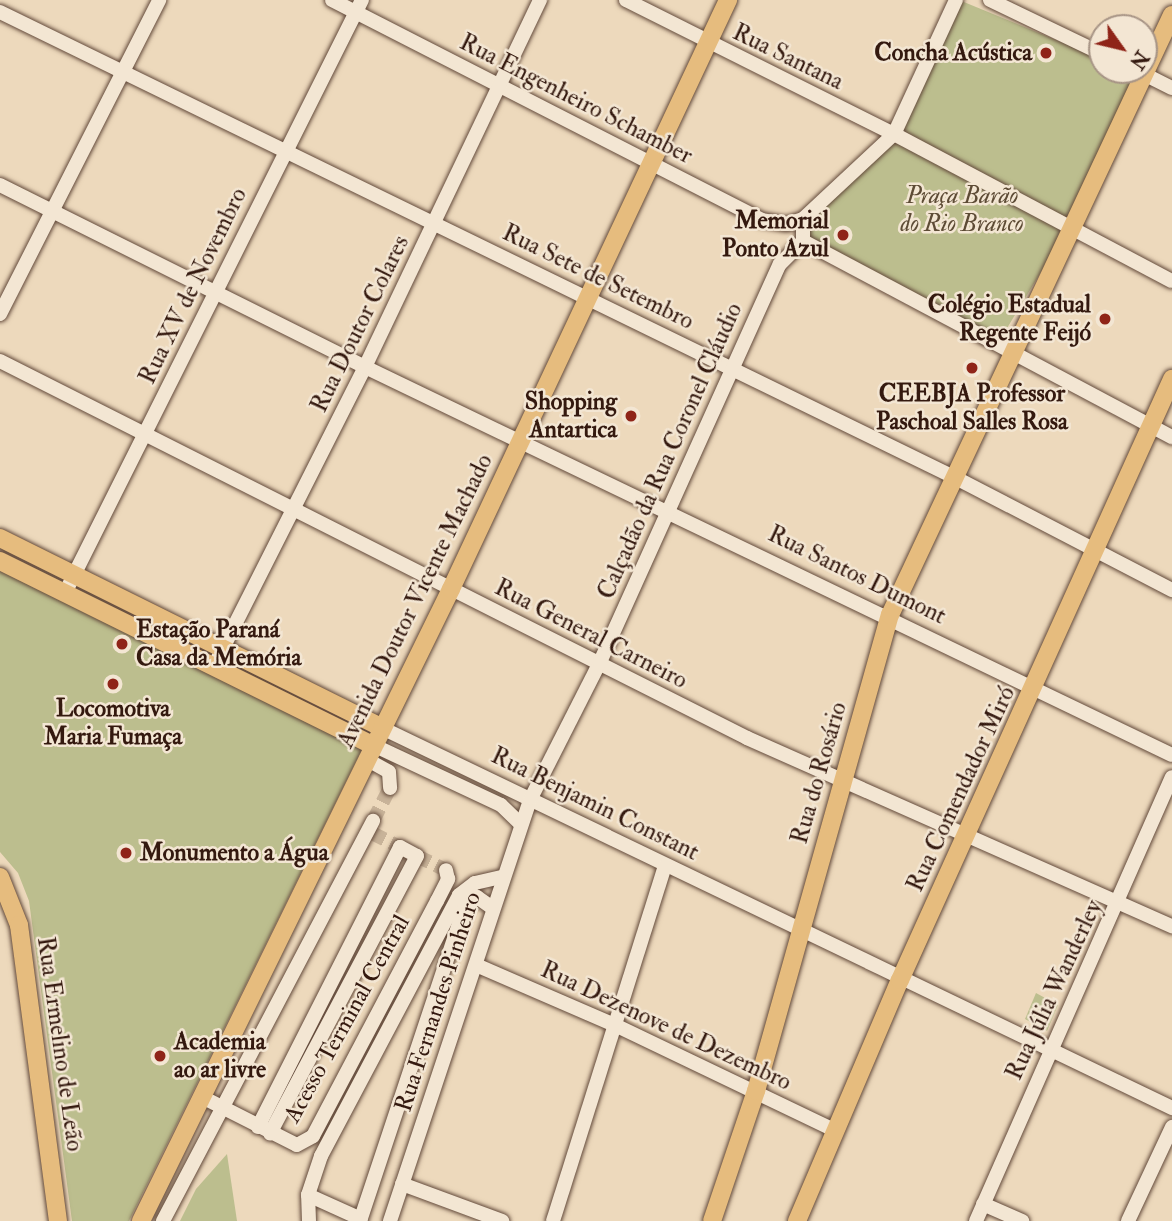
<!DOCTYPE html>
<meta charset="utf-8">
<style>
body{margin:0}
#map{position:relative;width:1172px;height:1221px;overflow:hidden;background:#edd9bc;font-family:"IM FELL Double Pica",serif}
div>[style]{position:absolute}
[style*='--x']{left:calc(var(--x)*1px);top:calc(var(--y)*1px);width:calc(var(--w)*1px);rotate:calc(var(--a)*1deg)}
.green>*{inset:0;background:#bcbe8e}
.minor-tunnel>*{height:14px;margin-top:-7px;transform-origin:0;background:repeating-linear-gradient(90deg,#c8b399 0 14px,transparent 0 21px)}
.roads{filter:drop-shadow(0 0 2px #62493a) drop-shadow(0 0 2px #62493a)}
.minor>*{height:14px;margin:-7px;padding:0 7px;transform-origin:7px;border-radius:7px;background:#f3e6d3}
.major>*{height:18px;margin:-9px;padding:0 9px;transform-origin:9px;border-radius:9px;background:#e6bc7e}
.dots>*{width:19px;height:19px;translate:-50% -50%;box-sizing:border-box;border:4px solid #f3e6d3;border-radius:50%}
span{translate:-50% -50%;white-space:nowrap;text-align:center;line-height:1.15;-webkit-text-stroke:5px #f3e6d3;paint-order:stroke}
.poi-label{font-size:24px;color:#34190f;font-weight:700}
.right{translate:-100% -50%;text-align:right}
.left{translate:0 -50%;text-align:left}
.street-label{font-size:24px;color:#34190f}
.park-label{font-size:24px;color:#5d4b35;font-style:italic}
.north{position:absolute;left:1088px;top:14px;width:70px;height:70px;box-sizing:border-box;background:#f3e6d3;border:2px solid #a79485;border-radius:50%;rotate:124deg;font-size:19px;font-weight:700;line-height:28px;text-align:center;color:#34190f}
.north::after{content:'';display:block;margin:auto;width:24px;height:32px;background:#8f2418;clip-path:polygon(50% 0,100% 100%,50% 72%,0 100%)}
</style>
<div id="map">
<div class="green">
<div style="clip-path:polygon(959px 0,1102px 59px,1102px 70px,1141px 75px,1070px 224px,998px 343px,806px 242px,806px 220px,896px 135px)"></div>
<div style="clip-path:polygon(0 571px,363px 747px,129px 1221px,72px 1221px,29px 901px,18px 873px,0 852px)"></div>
<div style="clip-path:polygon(1036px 993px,1058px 1005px,1047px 1031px,1025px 1019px)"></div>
<div style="clip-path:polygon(227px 1154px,237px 1221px,180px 1221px,196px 1189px)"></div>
</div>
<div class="minor-tunnel">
<div style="--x:373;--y:821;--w:37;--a:-63"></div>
<div style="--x:372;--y:833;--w:31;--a:27"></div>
<div style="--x:417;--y:856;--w:32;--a:26"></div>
</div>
<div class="roads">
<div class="minor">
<div style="--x:332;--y:0;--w:482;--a:27.1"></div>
<div style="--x:761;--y:220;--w:26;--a:9"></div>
<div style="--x:787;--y:224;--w:17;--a:-17"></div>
<div style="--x:626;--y:0;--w:300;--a:26.6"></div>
<div style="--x:894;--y:134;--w:314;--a:27.9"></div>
<div style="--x:956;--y:0;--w:148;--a:114.8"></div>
<div style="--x:894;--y:134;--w:125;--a:137"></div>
<div style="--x:803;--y:219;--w:22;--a:90"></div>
<div style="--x:803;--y:241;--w:418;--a:28"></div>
<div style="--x:990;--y:0;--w:124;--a:25.7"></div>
<div style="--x:0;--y:12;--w:1061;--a:25.99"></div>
<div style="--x:954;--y:477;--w:246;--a:27.4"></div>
<div style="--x:1136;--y:70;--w:40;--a:26.6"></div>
<div style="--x:0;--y:185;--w:408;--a:26.5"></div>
<div style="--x:365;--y:367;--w:895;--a:25.68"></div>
<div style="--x:0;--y:314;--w:352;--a:-63.1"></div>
<div style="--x:0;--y:361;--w:837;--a:26.78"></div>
<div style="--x:747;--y:738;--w:465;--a:23.9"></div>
<div style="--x:65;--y:593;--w:663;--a:-63.4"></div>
<div style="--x:218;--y:658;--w:326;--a:-63.2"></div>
<div style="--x:365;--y:367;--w:407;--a:-64.5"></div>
<div style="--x:382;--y:728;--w:877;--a:25.69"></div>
<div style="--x:373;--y:745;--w:141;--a:25.1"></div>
<div style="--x:501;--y:805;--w:28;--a:44"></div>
<div style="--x:366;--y:759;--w:26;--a:29"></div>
<div style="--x:389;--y:772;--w:16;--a:86"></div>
<div style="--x:476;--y:965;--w:154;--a:23.4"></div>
<div style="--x:617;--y:1026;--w:243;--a:25.6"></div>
<div style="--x:204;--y:1098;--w:104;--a:26.8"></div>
<div style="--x:297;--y:1145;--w:18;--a:-29"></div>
<div style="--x:313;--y:1136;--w:266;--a:-62.2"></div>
<div style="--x:437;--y:901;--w:25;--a:-63"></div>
<div style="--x:448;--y:879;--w:9;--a:-103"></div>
<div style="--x:258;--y:1127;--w:314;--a:-63.1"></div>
<div style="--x:400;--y:847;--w:19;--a:28"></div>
<div style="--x:417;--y:856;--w:314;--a:117.9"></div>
<div style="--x:402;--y:1184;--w:107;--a:20.3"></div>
<div style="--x:308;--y:1195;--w:58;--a:24.4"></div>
<div style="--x:983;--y:1204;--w:43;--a:23.6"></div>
<div style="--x:163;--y:1221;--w:452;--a:-62.3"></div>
<div style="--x:309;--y:1221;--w:26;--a:-92"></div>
<div style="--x:308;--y:1195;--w:41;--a:-71.6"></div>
<div style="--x:321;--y:1156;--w:295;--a:-62.1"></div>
<div style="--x:459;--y:895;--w:20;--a:-37"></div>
<div style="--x:475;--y:883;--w:28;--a:-13"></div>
<div style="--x:360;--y:1221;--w:330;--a:-71.6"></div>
<div style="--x:464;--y:908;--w:17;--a:-40"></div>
<div style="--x:477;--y:897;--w:19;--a:35"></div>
<div style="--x:390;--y:1221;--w:446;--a:-71.6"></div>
<div style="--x:531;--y:798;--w:153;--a:-63.1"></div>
<div style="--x:600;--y:662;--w:437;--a:-65.7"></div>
<div style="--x:780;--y:264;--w:33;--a:-45"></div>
<div style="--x:553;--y:1221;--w:373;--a:-72.5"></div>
<div style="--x:976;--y:1221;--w:485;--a:-66.2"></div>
<div style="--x:1128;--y:1221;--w:104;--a:-64.9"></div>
</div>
<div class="major">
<div style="--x:0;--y:538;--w:427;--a:26.4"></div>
<div style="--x:0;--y:561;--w:416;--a:26.3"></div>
<div style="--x:0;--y:877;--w:52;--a:68.4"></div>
<div style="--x:19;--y:925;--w:299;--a:82.5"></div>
<div style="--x:141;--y:1221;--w:704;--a:-63.87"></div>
<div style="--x:451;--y:589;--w:651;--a:-64.81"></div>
<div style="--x:712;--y:1221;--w:137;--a:-71.3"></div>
<div style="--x:756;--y:1091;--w:495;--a:-74.3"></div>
<div style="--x:890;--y:615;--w:663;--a:-64.83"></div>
<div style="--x:797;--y:1221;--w:262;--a:-66.9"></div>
<div style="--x:900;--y:980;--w:660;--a:-65.65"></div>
</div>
</div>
<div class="dots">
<div style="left:1046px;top:53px;background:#8f2418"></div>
<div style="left:843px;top:235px;background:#8f2418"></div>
<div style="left:1105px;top:319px;background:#8f2418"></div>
<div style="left:972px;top:368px;background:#8f2418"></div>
<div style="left:631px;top:416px;background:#8f2418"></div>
<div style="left:122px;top:644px;background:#8f2418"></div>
<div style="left:113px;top:684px;background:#8f2418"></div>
<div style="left:126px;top:853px;background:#8f2418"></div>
<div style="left:160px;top:1056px;background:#8f2418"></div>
</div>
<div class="poi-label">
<span class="right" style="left:1032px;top:53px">Concha Acústica</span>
<span class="right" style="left:829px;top:235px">Memorial<br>Ponto Azul</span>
<span class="right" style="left:1091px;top:319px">Colégio Estadual<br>Regente Feijó</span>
<span style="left:972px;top:408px">CEEBJA Professor<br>Paschoal Salles Rosa</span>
<span class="right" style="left:617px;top:416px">Shopping<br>Antartica</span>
<span class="left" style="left:136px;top:644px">Estação Paraná<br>Casa da Memória</span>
<span style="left:113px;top:723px">Locomotiva<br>Maria Fumaça</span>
<span class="left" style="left:140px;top:853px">Monumento a Água</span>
<span class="left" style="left:174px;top:1056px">Academia<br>ao ar livre</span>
</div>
<div class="street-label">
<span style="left:788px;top:57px;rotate:26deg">Rua Santana</span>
<span style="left:576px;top:99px;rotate:27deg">Rua Engenheiro Schamber</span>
<span style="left:598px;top:277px;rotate:26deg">Rua Sete de Setembro</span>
<span style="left:193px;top:286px;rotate:-64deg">Rua XV de Novembro</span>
<span style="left:360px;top:324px;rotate:-64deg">Rua Doutor Colares</span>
<span style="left:670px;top:451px;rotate:-66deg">Calçadão da Rua Coronel Cláudio</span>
<span style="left:857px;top:575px;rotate:26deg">Rua Santos Dumont</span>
<span style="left:415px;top:601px;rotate:-64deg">Avenida Doutor Vicente Machado</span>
<span style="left:591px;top:634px;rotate:27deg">Rua General Carneiro</span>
<span style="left:819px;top:773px;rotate:-74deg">Rua do Rosário</span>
<span style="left:961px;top:789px;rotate:-65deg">Rua Comendador Miró</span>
<span style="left:595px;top:804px;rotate:26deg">Rua Benjamin Constant</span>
<span style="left:1054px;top:990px;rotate:-65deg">Rua Júlia Wanderley</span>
<span style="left:438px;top:1002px;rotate:-72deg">Rua Fernandes Pinheiro</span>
<span style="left:347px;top:1019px;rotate:-61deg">Acesso Terminal Central</span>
<span style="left:666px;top:1026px;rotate:25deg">Rua Dezenove de Dezembro</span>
<span style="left:60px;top:1044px;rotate:82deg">Rua Ermelino de Leão</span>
</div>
<div class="park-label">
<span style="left:962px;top:210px">Praça Barão<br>do Rio Branco</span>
</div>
<div class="north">N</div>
</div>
